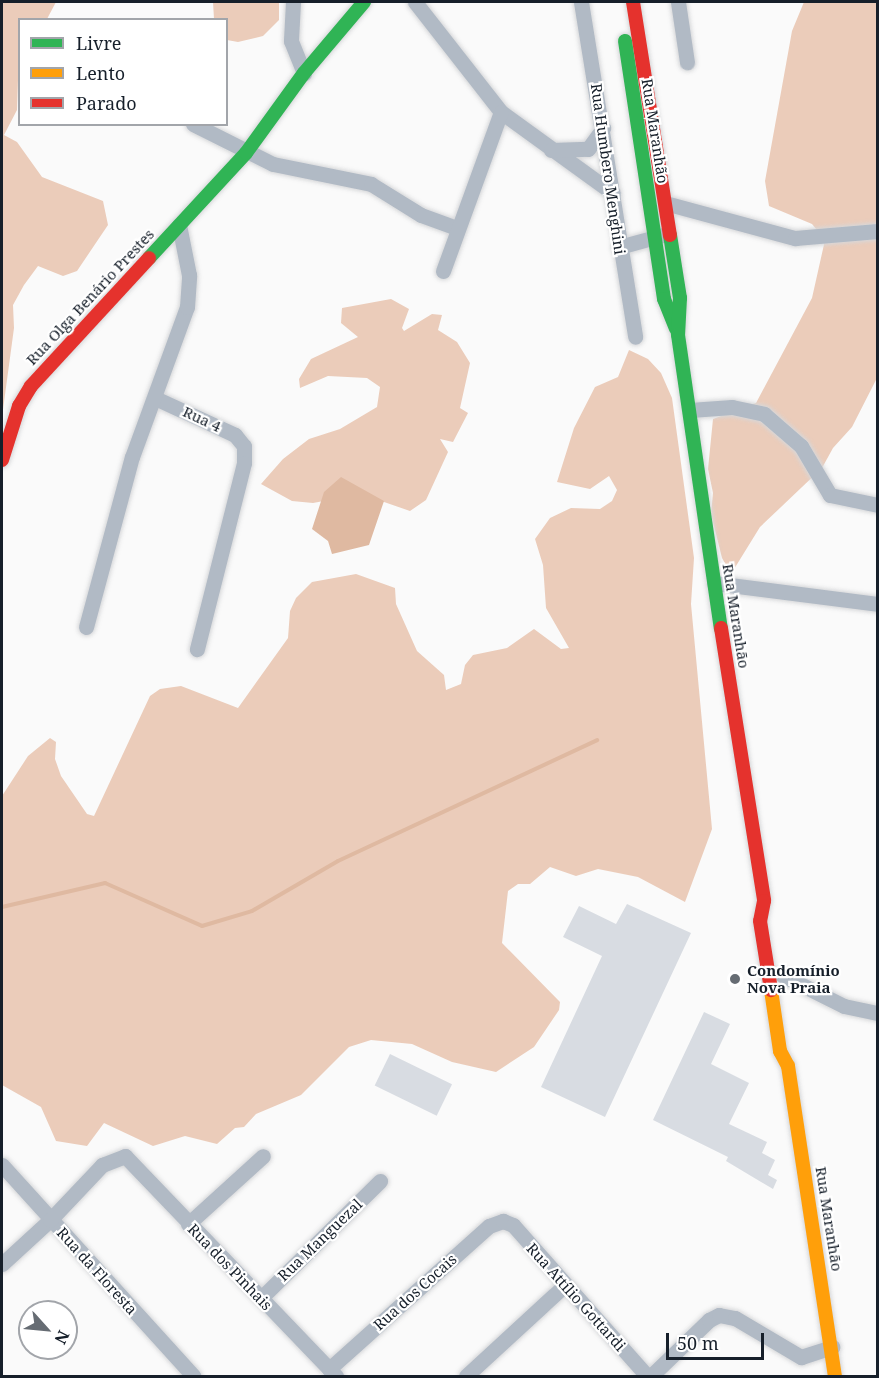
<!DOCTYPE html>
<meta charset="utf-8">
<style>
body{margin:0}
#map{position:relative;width:879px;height:1378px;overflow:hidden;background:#fafafa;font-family:"Noto Serif",serif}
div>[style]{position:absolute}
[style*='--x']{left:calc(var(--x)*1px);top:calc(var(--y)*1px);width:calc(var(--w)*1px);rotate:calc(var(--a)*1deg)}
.forest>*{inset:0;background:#ebccba}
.water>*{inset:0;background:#dfb9a1}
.stream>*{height:4px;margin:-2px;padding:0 2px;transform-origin:2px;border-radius:2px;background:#dfb9a1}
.building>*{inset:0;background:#d8dce2;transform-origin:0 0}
.roads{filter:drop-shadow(0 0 2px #d6d7d9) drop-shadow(0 0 2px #d6d7d9)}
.street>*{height:15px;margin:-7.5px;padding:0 7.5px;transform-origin:7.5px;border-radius:7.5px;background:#b1bac5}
.fast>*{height:14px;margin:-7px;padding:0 7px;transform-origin:7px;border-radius:7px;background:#30b455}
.slow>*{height:14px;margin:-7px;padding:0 7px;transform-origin:7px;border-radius:7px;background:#ff9f0a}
.jam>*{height:14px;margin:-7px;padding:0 7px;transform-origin:7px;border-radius:7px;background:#e5322d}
.dots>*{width:16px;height:16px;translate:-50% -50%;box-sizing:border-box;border:3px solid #fff;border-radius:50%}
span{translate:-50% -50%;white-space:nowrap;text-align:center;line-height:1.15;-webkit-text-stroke:4.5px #fff;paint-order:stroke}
.street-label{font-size:15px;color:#161f2a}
.poi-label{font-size:15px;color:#161f2a;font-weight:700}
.left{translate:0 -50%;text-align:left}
.frame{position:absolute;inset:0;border:3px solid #161f2a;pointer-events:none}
.legend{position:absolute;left:18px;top:18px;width:210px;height:108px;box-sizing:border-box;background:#fff;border:2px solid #a2a5aa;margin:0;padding:8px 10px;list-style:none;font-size:18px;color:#161f2a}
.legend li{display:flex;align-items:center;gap:12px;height:30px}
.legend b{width:30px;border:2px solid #a2a5aa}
.north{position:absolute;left:18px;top:1300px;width:60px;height:60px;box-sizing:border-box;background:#fff;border:2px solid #a2a5aa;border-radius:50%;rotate:117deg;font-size:16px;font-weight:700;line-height:24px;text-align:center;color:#161f2a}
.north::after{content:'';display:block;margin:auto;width:21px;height:27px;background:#666c73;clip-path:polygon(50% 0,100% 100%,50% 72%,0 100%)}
.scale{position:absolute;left:666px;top:1333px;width:98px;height:27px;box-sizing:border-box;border:3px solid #161f2a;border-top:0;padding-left:8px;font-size:18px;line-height:21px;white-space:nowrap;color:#161f2a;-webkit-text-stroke:4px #fff;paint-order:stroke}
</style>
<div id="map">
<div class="forest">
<div style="clip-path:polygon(2px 2px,56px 2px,47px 19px,20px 20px,17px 110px,4px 135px,17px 142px,42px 177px,103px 201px,108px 225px,77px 271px,63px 276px,38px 266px,24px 285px,13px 305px,14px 328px,2px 417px)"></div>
<div style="clip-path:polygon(213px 2px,279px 2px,279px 20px,263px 36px,238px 42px,227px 40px,226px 20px,214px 19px)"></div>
<div style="clip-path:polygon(804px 2px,877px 2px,878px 376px,852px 427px,833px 448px,822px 468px,760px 527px,731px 574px,722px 558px,711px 514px,713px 493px,708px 469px,713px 419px,756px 403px,812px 298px,825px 240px,812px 224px,769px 206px,765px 181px,792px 31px)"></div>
<div style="clip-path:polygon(391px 299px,409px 309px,402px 328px,404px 331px,432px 314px,442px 315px,438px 330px,457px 342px,470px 363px,460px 408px,468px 413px,453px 442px,440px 439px,448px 452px,426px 500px,410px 511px,361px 494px,313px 503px,292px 501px,261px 484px,283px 459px,309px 439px,340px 429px,377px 407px,380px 387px,367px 378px,328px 376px,300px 388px,299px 379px,311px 359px,358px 337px,341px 323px,342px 308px)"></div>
<div style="clip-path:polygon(629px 350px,648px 359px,661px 373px,672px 398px,694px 558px,691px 604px,712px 829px,685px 902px,638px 877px,598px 869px,576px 876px,550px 867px,530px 884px,518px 884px,508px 891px,502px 943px,560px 1002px,559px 1010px,534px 1047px,496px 1072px,452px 1062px,412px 1044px,371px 1040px,349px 1047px,301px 1095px,256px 1114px,244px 1127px,235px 1128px,217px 1144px,185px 1136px,153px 1146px,104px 1123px,87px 1146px,56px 1141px,41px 1107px,2px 1085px,2px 796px,28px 756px,50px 738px,56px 742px,55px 759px,61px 776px,87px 814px,94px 816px,150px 696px,160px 689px,181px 686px,238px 708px,288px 638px,290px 611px,296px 598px,312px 582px,356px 574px,395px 588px,396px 604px,417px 651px,444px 675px,446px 690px,461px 684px,465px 665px,473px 655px,507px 648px,534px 629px,561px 649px,569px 648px,546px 608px,543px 565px,535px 539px,550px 518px,571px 508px,600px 509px,612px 501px,617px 490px,609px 476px,590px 489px,557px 482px,574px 428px,595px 387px,618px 377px)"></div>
</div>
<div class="water">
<div style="clip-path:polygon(341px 477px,384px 501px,369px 545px,332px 554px,328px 541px,312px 529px,324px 492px)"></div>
</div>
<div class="stream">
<div style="--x:2;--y:907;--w:106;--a:-13.1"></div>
<div style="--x:105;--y:883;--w:106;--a:23.9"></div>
<div style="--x:202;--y:926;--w:52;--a:-16.7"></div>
<div style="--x:252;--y:911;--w:99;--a:-30.2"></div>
<div style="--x:338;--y:861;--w:286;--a:-25"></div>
</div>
<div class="building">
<div style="clip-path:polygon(627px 904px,691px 933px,605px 1117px,541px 1087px,602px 956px,563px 937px,579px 906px,616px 924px)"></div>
<div style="clip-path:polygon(704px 1012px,730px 1024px,711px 1064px,749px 1083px,729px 1124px,767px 1142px,762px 1153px,775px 1160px,768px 1175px,777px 1180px,773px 1189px,726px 1161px,728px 1157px,653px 1120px)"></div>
<div style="left:390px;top:1054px;width:69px;height:35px;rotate:26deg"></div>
</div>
<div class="roads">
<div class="street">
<div style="--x:293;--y:2;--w:39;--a:93"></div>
<div style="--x:291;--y:41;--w:35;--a:68"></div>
<div style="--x:415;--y:2;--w:140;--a:52"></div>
<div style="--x:501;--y:112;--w:138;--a:35.9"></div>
<div style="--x:581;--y:2;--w:339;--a:80.8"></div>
<div style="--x:678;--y:2;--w:61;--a:81.5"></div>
<div style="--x:193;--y:124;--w:89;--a:26.6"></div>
<div style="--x:273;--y:164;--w:100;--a:11.5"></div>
<div style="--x:371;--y:184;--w:59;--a:31.8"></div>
<div style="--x:421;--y:215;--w:38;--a:20"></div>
<div style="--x:551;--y:150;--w:37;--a:-2"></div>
<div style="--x:588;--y:149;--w:26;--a:-54"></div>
<div style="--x:665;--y:203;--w:135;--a:15.1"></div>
<div style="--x:795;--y:238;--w:83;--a:-4.8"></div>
<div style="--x:619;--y:247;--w:46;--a:-15.3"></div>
<div style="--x:443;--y:271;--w:169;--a:-70"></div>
<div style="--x:155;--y:398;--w:88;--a:24.8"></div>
<div style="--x:235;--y:435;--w:14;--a:51"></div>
<div style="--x:244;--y:446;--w:17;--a:90"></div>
<div style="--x:244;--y:463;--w:192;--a:104.2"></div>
<div style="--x:690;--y:410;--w:42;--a:-4.1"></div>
<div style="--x:732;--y:407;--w:33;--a:12"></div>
<div style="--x:764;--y:414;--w:49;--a:40.9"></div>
<div style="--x:801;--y:446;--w:57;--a:59.4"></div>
<div style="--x:830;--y:495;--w:49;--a:11.8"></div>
<div style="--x:714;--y:583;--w:165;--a:7.3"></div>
<div style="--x:86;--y:627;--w:176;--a:-74.9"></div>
<div style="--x:132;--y:457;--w:160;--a:-69.9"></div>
<div style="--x:187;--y:307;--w:32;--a:-86"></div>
<div style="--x:189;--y:275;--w:51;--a:-101.3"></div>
<div style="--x:782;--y:975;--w:69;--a:26.6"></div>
<div style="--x:844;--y:1006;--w:35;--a:12"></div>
<div style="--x:2;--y:1165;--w:285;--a:47.8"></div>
<div style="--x:188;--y:1224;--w:101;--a:-42.2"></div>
<div style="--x:2;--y:1264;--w:65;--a:-42.5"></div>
<div style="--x:50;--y:1220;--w:76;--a:-46.6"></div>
<div style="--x:102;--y:1165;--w:25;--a:-21"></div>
<div style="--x:125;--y:1156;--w:305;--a:46.2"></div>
<div style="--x:261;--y:1298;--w:167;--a:-44.5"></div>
<div style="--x:329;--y:1369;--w:215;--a:-41.8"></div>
<div style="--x:489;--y:1226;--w:15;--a:-20"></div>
<div style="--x:503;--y:1221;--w:11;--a:22"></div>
<div style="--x:513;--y:1225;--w:202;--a:48.4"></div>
<div style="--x:466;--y:1376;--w:133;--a:-42.6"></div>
<div style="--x:651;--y:1376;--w:81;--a:-44"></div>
<div style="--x:709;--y:1320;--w:11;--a:-27"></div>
<div style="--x:719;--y:1315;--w:16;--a:11"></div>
<div style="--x:735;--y:1318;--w:77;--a:30.6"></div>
<div style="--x:801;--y:1357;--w:33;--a:-18"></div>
</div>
<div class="fast">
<div style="--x:625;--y:41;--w:261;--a:81.4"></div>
<div style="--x:664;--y:299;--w:32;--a:68"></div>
<div style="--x:670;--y:235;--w:64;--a:81"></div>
<div style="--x:680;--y:298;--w:37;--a:93"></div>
<div style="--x:678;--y:335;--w:296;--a:81.7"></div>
<div style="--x:149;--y:258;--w:143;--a:-47.3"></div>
<div style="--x:246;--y:153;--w:99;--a:-54.1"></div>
<div style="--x:304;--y:73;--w:93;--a:-49.8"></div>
</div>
<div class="slow">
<div style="--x:771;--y:990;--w:62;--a:81.6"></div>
<div style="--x:780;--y:1051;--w:17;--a:62"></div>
<div style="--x:788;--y:1066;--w:314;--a:81.4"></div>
</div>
<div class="jam">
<div style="--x:633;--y:2;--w:236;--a:81"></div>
<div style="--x:2;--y:460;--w:57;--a:-72.5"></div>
<div style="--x:19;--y:406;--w:23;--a:-59"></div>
<div style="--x:31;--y:386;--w:174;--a:-47.3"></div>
<div style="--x:721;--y:628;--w:276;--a:81"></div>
<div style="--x:764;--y:901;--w:20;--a:101"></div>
<div style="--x:760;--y:921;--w:70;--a:80.9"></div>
</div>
</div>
<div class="dots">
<div style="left:735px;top:979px;background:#666c73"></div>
</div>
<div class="street-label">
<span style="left:655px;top:131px;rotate:81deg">Rua Maranhão</span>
<span style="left:608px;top:169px;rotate:82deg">Rua Humbero Menghini</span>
<span style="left:90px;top:297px;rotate:-47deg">Rua Olga Benário Prestes</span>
<span style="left:202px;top:419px;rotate:25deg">Rua 4</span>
<span style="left:736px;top:616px;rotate:81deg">Rua Maranhão</span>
<span style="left:829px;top:1219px;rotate:81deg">Rua Maranhão</span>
<span style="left:320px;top:1240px;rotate:-44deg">Rua Manguezal</span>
<span style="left:230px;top:1267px;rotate:46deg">Rua dos Pinhais</span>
<span style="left:97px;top:1271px;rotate:48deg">Rua da Floresta</span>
<span style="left:415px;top:1292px;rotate:-42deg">Rua dos Cocais</span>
<span style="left:576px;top:1297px;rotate:48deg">Rua Attílio Gottardi</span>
</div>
<div class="poi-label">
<span class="left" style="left:747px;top:979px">Condomínio<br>Nova Praia</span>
</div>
<div class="frame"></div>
<ul class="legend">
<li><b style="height:8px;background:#30b455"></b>Livre</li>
<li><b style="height:8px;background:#ff9f0a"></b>Lento</li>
<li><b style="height:8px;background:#e5322d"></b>Parado</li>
</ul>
<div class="north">N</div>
<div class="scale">50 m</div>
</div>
